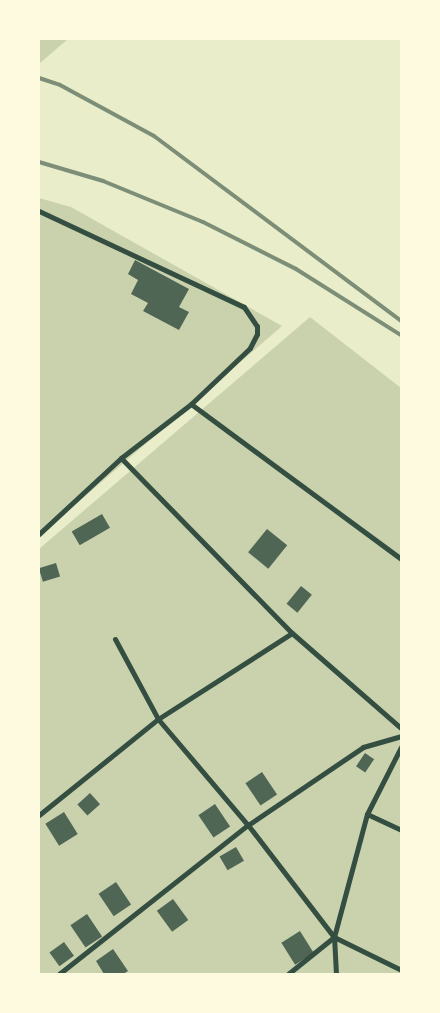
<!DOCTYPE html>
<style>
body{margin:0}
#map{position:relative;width:440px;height:1013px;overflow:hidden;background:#e9edc9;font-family:Rubik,sans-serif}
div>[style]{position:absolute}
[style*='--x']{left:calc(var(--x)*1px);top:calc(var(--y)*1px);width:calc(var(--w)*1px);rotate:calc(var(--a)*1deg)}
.green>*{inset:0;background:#cad2ad}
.building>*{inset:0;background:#4f6655;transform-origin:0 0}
.minor>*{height:5px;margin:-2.5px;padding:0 2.5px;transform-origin:2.5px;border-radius:2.5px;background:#344e41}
.rail>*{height:4px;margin:-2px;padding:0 2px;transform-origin:2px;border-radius:2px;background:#7c8e77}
span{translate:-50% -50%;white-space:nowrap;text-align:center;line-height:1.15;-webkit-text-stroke:4.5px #fefae0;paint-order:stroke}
.frame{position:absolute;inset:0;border:40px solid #fefae0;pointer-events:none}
</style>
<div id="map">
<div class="green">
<div style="clip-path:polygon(39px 39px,68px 39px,40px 63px)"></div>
<div style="clip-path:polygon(39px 198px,71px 207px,282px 326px,39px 536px)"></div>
<div style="clip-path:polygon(310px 317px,401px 388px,401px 974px,39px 974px,39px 549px)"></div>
</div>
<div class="building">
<div style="clip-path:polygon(135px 260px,189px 289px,179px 307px,189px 312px,179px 330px,143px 311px,148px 303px,131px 294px,138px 280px,128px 274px)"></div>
<div style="left:102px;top:514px;width:16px;height:35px;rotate:60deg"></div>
<div style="left:267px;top:529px;width:26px;height:30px;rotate:39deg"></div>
<div style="left:56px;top:563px;width:14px;height:18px;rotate:73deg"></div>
<div style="left:301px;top:586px;width:14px;height:23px;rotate:39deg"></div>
<div style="left:365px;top:753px;width:11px;height:16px;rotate:34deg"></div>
<div style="left:262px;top:772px;width:27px;height:20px;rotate:56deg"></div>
<div style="left:90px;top:793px;width:15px;height:17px;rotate:48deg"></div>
<div style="left:215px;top:804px;width:27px;height:20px;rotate:56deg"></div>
<div style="left:64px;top:812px;width:26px;height:22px;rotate:58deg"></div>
<div style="left:236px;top:847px;width:16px;height:19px;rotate:60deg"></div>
<div style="left:116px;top:882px;width:27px;height:21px;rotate:56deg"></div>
<div style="left:173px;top:899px;width:26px;height:20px;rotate:54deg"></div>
<div style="left:87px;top:914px;width:27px;height:20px;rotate:56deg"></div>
<div style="left:300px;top:931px;width:26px;height:22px;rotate:58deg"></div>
<div style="left:64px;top:942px;width:17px;height:18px;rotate:54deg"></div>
<div style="clip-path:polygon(113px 949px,128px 971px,123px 974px,104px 974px,96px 961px)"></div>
</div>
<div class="minor">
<div style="--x:39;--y:211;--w:226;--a:25.1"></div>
<div style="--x:244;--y:307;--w:23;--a:56"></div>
<div style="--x:257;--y:326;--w:8;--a:90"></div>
<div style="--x:257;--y:334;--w:16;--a:117"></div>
<div style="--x:250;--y:348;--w:81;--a:136.5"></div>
<div style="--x:191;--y:404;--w:88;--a:142.4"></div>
<div style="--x:121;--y:458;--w:112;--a:137.2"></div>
<div style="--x:191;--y:404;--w:261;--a:36.4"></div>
<div style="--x:121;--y:458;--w:245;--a:45.7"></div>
<div style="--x:292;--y:633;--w:145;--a:41.1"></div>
<div style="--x:115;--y:639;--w:91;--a:61.7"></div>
<div style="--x:158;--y:719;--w:139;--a:49.7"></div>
<div style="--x:248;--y:825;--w:141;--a:52.5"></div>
<div style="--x:334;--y:937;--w:75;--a:26.2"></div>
<div style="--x:367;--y:814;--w:38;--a:25"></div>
<div style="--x:39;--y:815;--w:153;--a:-38.9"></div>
<div style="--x:158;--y:719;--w:159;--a:-32.7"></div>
<div style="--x:59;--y:974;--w:241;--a:-38.3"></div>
<div style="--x:248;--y:825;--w:139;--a:-34.1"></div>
<div style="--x:363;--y:747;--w:40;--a:-16"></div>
<div style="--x:288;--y:974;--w:59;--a:-38.8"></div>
<div style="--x:336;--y:974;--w:37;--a:-93"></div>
<div style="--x:334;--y:937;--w:127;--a:-75"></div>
<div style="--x:367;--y:814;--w:75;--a:-63.1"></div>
</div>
<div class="rail">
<div style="--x:39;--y:78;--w:22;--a:18"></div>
<div style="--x:60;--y:85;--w:107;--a:28.5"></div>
<div style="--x:154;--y:136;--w:309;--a:36.8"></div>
<div style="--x:39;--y:162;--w:67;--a:16.5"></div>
<div style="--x:103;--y:181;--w:108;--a:22.3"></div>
<div style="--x:203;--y:222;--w:104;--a:26.8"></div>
<div style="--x:296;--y:269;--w:124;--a:32.2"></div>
</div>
<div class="frame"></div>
</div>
